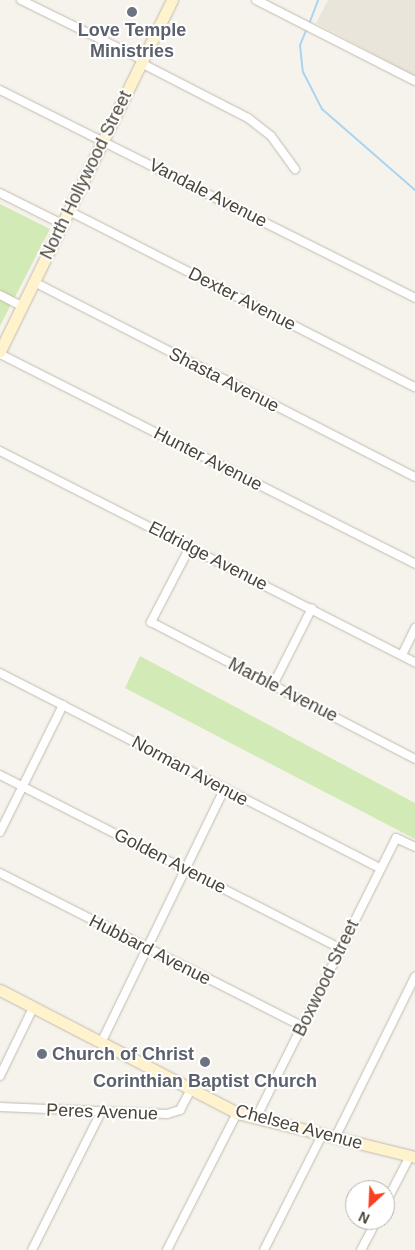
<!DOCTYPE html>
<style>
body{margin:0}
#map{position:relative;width:415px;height:1250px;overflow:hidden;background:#f6f3ec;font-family:Arial,sans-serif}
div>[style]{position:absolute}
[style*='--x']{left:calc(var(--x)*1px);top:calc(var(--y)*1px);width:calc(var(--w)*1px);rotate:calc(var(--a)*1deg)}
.residential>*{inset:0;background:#eae5da}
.green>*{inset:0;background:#d2eab5}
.stream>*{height:2px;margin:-1px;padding:0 1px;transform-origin:1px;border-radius:1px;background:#a9d4f2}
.roads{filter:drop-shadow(0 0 1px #c2bbae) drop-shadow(0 0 1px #c2bbae)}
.street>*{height:8px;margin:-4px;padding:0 4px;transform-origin:4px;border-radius:4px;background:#fff}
.secondary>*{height:11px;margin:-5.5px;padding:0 5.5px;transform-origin:5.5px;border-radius:5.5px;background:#fff3cd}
.dots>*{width:14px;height:14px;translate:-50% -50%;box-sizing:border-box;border:2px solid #fff;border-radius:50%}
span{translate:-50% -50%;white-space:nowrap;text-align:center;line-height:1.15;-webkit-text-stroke:4px #fff;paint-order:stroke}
.worship-label{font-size:18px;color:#5b616d;font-weight:700}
.left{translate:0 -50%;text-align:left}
.street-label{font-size:18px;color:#4b4439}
.north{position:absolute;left:345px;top:1180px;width:50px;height:50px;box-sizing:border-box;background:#fff;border:1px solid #b7b4b0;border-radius:50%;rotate:205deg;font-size:14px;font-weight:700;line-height:20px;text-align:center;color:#4b4439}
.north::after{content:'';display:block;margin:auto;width:18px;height:22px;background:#fc3f1d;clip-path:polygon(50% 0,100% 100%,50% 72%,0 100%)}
</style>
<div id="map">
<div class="residential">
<div style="clip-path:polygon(328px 0,415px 0,415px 76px,316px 23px)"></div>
</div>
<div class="green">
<div style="clip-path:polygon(0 204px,50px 229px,0 326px)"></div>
<div style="clip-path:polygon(140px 656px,415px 803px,415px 839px,125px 688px)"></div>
</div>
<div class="stream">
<div style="--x:309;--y:24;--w:26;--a:-69"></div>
<div style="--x:307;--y:28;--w:18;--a:112"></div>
<div style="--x:300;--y:45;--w:27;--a:84"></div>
<div style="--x:303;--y:72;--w:42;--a:62.8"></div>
<div style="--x:322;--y:109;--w:123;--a:41.1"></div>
</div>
<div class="roads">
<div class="street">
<div style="--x:21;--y:0;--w:136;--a:26.2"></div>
<div style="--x:256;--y:0;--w:178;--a:27"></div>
<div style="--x:141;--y:63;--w:120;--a:27.2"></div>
<div style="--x:248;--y:118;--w:29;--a:38"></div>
<div style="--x:271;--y:136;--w:41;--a:54"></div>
<div style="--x:0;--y:90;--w:464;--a:26.6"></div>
<div style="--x:0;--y:193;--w:69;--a:26.6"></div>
<div style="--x:69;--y:211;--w:388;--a:27"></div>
<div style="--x:34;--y:282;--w:428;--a:27.1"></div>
<div style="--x:0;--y:295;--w:25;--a:27"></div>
<div style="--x:0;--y:354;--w:465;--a:26.8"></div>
<div style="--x:0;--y:451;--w:466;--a:27"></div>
<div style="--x:190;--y:547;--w:85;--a:117.5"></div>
<div style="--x:151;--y:622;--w:297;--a:27.4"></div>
<div style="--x:402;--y:655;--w:30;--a:-64"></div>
<div style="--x:0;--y:673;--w:427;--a:27.2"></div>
<div style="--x:273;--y:685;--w:86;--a:-63.1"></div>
<div style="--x:0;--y:775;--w:381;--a:27"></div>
<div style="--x:0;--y:832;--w:142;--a:-63.6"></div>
<div style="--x:0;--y:873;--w:339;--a:26.9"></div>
<div style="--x:101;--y:1043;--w:281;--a:-64.1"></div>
<div style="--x:0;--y:1076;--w:76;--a:-64.1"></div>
<div style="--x:0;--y:1107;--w:167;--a:2.4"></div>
<div style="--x:167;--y:1114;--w:14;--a:-17"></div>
<div style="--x:180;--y:1110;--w:24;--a:-62"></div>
<div style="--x:256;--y:1118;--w:313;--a:-63.4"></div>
<div style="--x:396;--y:838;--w:21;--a:25"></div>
<div style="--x:336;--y:1136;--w:178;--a:-63.6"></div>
<div style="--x:385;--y:1204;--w:54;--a:-62.5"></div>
<div style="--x:32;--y:1250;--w:154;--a:-63.4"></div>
<div style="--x:167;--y:1250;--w:154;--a:-62.9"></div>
<div style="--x:264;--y:1250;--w:131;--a:-63.2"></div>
<div style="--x:361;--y:1250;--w:34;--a:-62"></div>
</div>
<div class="secondary">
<div style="--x:0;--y:351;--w:391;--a:-63.9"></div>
<div style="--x:0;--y:990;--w:267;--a:27.4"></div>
<div style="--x:237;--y:1113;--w:183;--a:13.9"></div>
</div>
</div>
<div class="dots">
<div style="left:132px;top:12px;background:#6b7280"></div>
<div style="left:42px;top:1054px;background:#6b7280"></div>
<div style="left:205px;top:1062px;background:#6b7280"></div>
</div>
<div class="worship-label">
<span style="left:132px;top:41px">Love Temple<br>Ministries</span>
<span class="left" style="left:52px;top:1054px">Church of Christ</span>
<span style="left:205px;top:1081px">Corinthian Baptist Church</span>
</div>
<div class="street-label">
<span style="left:86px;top:175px;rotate:-64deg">North Hollywood Street</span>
<span style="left:208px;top:193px;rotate:27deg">Vandale Avenue</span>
<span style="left:242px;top:299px;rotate:27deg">Dexter Avenue</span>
<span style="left:224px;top:380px;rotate:27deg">Shasta Avenue</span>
<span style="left:208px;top:459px;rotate:27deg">Hunter Avenue</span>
<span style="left:208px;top:556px;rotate:27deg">Eldridge Avenue</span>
<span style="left:283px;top:690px;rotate:27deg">Marble Avenue</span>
<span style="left:190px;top:771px;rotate:28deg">Norman Avenue</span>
<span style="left:170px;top:861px;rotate:27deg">Golden Avenue</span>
<span style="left:150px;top:950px;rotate:27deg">Hubbard Avenue</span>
<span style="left:326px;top:978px;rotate:-64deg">Boxwood Street</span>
<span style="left:102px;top:1112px;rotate:2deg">Peres Avenue</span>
<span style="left:299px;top:1127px;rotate:15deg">Chelsea Avenue</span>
</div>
<div class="north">N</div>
</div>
